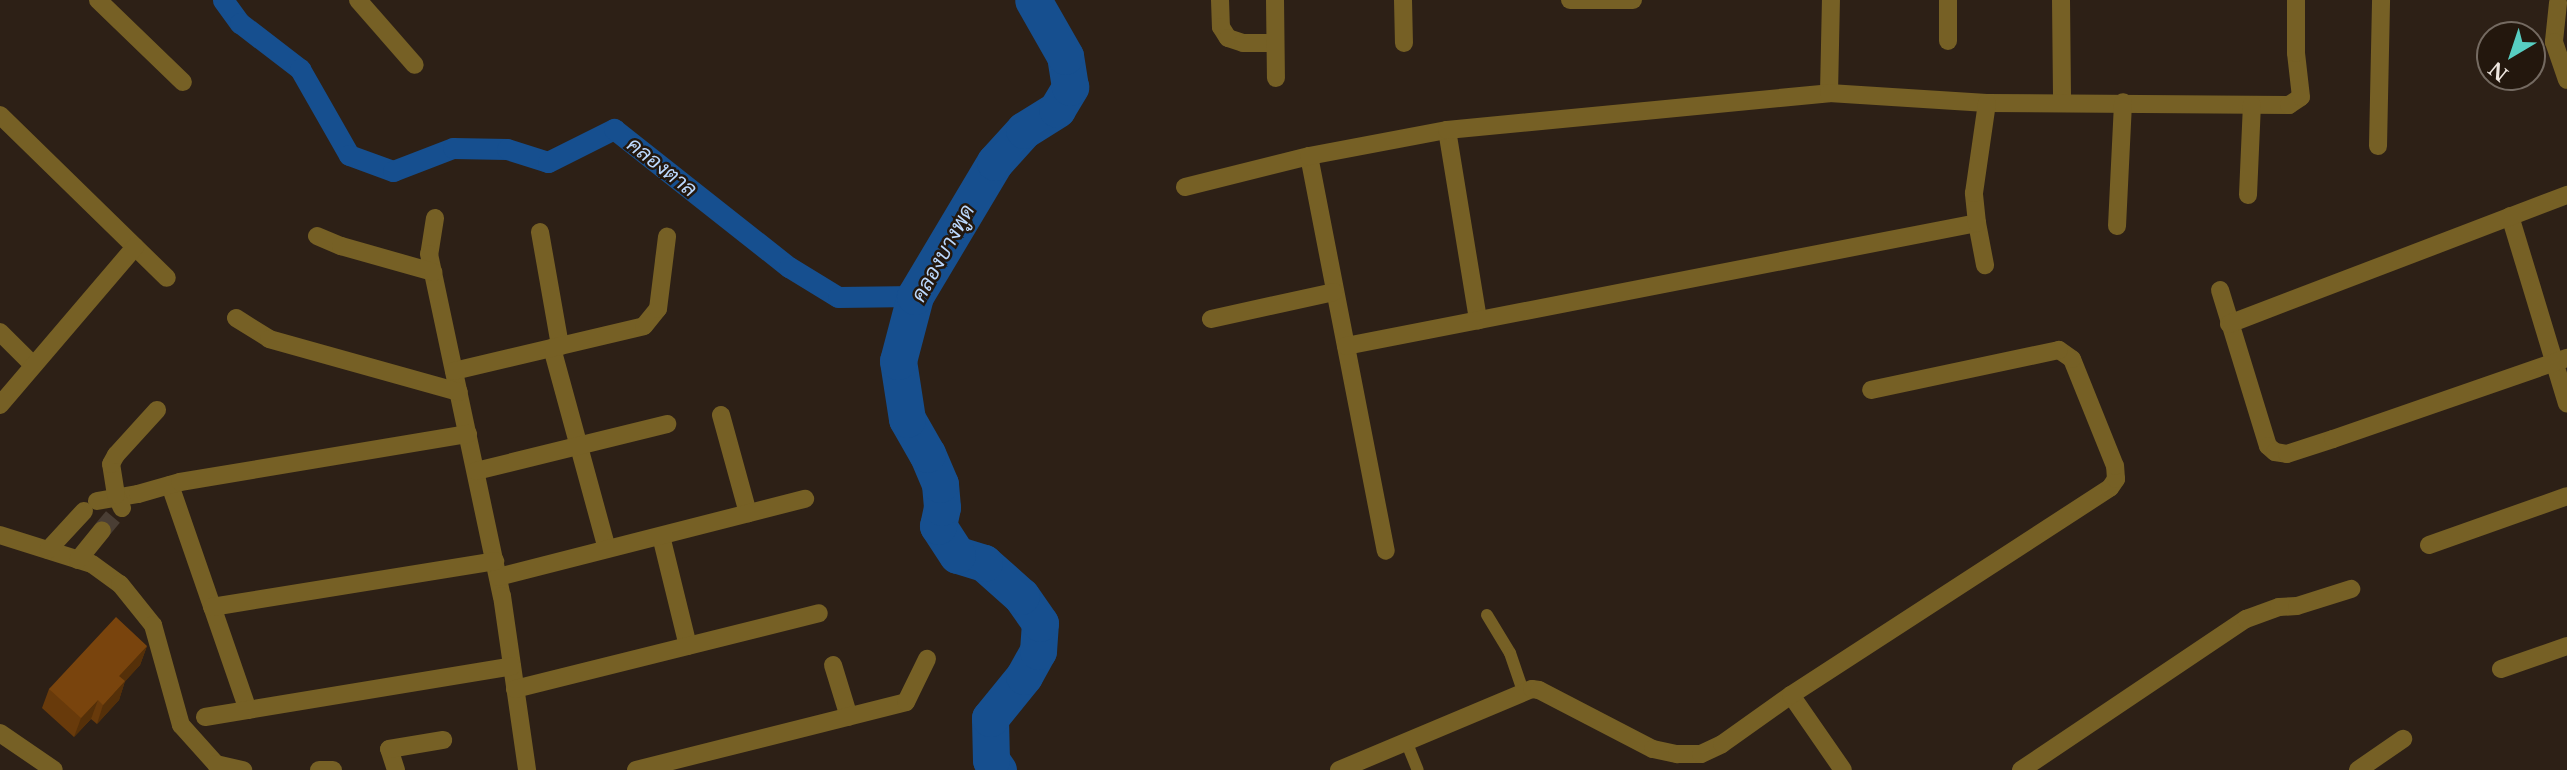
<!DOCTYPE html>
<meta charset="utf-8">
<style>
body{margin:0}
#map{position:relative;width:2567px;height:770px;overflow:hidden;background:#2d2016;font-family:"Libre Baskerville",Sarabun,serif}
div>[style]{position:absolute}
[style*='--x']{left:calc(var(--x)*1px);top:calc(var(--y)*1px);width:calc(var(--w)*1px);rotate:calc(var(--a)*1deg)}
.canal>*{height:21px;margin:-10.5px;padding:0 10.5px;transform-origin:10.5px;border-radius:10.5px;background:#164f8f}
.river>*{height:37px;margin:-18.5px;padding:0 18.5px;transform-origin:18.5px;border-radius:18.5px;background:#164f8f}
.street-tunnel>*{height:18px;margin-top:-9px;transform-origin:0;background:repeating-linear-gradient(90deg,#4a3e34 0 18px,transparent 0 27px)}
.lane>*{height:12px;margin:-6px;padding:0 6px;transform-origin:6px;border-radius:6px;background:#766025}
.street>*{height:18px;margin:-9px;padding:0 9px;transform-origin:9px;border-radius:9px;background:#766025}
.wall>*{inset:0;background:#683a0b}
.shaded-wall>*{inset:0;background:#553009}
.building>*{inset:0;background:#79440d}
span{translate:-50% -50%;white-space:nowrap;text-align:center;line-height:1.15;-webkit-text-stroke:5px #23170d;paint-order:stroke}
.water-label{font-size:21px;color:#bbd8fd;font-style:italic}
.north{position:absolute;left:2476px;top:21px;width:70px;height:70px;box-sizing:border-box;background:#23170d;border:2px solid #746a61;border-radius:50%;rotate:219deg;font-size:19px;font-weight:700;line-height:28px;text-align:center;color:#eee6df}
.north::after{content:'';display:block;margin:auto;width:24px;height:32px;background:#57cec2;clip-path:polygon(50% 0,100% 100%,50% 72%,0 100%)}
</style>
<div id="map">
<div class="canal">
<div style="--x:223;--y:0;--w:29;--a:54"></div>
<div style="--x:240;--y:23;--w:76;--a:37.5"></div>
<div style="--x:300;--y:69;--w:99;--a:60.3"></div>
<div style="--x:349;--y:155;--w:47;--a:20"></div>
<div style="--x:393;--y:171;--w:64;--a:-21"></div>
<div style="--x:453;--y:148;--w:54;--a:1.1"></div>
<div style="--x:507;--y:149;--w:43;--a:17.6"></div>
<div style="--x:548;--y:162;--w:74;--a:-26.6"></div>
<div style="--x:614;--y:129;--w:223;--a:38.3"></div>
<div style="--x:789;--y:267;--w:57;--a:31.5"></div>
<div style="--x:838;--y:297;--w:77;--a:-0.7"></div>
</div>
<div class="river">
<div style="--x:998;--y:770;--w:12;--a:-125"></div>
<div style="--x:991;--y:760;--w:42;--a:-91.4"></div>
<div style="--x:990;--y:718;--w:54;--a:-51"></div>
<div style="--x:1024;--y:676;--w:29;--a:-61"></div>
<div style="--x:1038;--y:651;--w:28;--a:-86"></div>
<div style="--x:1040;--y:623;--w:33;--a:-125"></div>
<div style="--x:1021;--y:596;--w:50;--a:-138.3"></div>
<div style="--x:984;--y:563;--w:28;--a:-163"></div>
<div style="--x:957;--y:555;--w:35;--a:-123"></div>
<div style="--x:938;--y:526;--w:19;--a:-78"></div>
<div style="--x:942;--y:507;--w:23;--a:-95"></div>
<div style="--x:940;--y:484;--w:33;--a:-113"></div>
<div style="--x:927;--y:454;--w:40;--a:-119.7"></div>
<div style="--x:907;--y:419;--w:59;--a:-98.8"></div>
<div style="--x:898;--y:361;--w:67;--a:-75.3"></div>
<div style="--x:915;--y:296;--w:156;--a:-59.2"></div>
<div style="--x:995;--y:162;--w:43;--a:-47.8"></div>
<div style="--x:1024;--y:130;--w:39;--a:-32"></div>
<div style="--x:1057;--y:109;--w:26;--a:-59"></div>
<div style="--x:1070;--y:87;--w:31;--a:-99"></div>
<div style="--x:1065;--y:56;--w:64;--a:-119.7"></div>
</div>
<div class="street-tunnel">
<div style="--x:102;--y:530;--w:17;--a:-50"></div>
</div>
<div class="lane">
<div style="--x:1487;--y:615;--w:44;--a:58.8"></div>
<div style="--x:1510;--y:653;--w:40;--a:71.1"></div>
<div style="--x:1406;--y:741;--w:31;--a:68"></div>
</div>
<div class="street">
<div style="--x:98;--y:0;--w:118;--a:44"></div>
<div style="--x:358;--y:0;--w:86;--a:48.8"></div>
<div style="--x:1220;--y:0;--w:27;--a:88"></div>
<div style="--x:1221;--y:27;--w:13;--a:58"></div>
<div style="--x:1228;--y:38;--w:16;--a:18"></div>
<div style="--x:1243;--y:43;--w:31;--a:0"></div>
<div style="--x:1275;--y:0;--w:78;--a:89.3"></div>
<div style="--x:1403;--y:0;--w:43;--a:88.7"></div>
<div style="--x:1570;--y:0;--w:63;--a:0"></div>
<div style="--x:1948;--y:0;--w:41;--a:90"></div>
<div style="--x:2061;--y:0;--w:102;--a:89.4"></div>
<div style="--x:2558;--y:3;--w:39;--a:96"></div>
<div style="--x:2554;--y:42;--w:40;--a:71.1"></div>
<div style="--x:1829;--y:93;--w:93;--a:-88.8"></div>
<div style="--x:0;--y:115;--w:233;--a:44.3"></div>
<div style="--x:1447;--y:130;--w:193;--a:80.7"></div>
<div style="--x:2378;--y:146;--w:146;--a:-88.8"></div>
<div style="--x:1309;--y:156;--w:402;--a:79"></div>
<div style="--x:1185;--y:187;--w:128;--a:-14"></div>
<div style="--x:1309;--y:156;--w:140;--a:-10.7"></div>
<div style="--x:1447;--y:130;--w:384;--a:-5.5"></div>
<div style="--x:1829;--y:93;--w:158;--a:3.6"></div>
<div style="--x:1987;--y:103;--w:302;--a:0.4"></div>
<div style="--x:2289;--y:105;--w:14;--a:-34"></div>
<div style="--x:2301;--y:97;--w:44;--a:-96.5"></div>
<div style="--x:2296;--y:53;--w:53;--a:-90"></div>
<div style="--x:2248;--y:195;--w:90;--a:-87.5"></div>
<div style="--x:2510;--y:216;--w:196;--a:73.1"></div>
<div style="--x:435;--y:218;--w:36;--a:99"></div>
<div style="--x:429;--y:254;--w:350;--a:78"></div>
<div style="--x:502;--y:596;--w:176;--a:81.8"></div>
<div style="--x:1977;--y:223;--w:43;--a:79.2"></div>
<div style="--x:2117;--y:226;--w:124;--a:-87.2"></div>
<div style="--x:540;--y:232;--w:116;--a:80"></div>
<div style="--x:317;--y:236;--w:26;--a:23"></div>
<div style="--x:341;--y:246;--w:96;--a:15.8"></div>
<div style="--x:2220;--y:290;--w:163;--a:72.9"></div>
<div style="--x:2268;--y:446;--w:9;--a:41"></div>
<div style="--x:2275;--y:452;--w:12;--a:9"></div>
<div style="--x:2287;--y:454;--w:48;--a:-18.1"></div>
<div style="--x:2333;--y:439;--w:248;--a:-19.1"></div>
<div style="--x:236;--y:318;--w:39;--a:32"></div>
<div style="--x:269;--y:339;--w:197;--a:15.6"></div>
<div style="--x:1211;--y:319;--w:126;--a:-12.4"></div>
<div style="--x:2229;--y:324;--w:362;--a:-20.9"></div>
<div style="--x:0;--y:332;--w:47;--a:45"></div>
<div style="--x:1346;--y:346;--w:643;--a:-11.03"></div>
<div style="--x:1977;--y:223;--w:30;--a:-96"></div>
<div style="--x:1974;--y:193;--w:91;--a:-81.8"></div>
<div style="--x:552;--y:348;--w:208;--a:74.7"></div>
<div style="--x:454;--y:371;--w:195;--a:-13.3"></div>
<div style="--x:644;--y:326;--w:22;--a:-51"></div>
<div style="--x:658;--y:309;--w:73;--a:-82.9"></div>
<div style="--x:0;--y:405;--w:208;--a:-49.5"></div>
<div style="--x:721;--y:415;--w:102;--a:74.6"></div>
<div style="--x:476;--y:471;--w:197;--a:-13.8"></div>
<div style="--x:170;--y:485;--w:238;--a:70.9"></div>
<div style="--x:97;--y:501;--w:42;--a:-9.7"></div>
<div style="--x:138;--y:494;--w:44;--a:-15.9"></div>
<div style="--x:180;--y:482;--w:292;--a:-9.5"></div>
<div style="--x:122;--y:508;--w:14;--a:-115"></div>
<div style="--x:116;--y:495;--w:31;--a:-99"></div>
<div style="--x:111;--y:464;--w:10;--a:-61"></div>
<div style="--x:116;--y:455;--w:61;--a:-47.7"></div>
<div style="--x:0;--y:535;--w:96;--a:17.5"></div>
<div style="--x:92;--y:564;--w:34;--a:36"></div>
<div style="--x:120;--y:584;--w:53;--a:51.2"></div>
<div style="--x:153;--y:625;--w:104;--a:74.4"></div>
<div style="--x:181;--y:725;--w:52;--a:48.1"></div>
<div style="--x:216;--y:764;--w:28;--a:13"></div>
<div style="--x:661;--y:536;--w:113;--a:76.2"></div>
<div style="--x:2429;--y:545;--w:146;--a:-19.5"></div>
<div style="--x:48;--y:550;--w:53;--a:-47.3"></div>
<div style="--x:78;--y:560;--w:38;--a:-51"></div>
<div style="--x:498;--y:577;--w:317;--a:-14.3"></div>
<div style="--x:212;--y:607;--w:287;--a:-9.2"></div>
<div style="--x:833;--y:665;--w:54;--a:72.9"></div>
<div style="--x:2501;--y:669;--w:70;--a:-19.2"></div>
<div style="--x:515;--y:689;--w:313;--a:-14"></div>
<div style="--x:1791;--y:695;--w:91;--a:55.3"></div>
<div style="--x:205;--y:717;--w:311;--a:-9.4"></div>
<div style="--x:0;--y:733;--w:65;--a:34.4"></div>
<div style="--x:319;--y:770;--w:14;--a:0"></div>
<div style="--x:396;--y:770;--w:22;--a:-108"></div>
<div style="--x:389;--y:749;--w:55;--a:-9.5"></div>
<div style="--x:636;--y:770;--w:278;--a:-14.1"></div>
<div style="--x:906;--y:702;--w:48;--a:-64"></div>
<div style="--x:1339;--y:770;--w:209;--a:-22.8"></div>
<div style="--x:1532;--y:689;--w:7;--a:8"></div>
<div style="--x:1539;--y:690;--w:128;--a:27.4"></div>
<div style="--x:1653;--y:749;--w:25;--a:12"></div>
<div style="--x:1677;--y:754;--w:24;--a:0"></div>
<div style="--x:1701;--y:754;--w:23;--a:-25"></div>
<div style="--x:1722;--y:744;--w:85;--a:-35.4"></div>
<div style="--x:1791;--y:695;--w:380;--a:-33"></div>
<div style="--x:2110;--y:488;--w:11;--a:-56"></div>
<div style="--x:2116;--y:479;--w:13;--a:-94"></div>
<div style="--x:2115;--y:466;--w:115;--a:-111.9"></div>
<div style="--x:2072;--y:359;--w:16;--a:-145"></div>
<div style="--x:2059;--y:350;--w:192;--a:168"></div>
<div style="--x:2021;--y:770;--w:271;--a:-33.9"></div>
<div style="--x:2246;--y:619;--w:35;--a:-20"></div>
<div style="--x:2279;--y:607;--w:18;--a:-3"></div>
<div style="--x:2297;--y:606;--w:57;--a:-17.5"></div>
<div style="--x:2358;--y:770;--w:55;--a:-34.6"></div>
</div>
<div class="wall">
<div style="clip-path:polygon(147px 646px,140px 665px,125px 681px,119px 700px,97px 724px,91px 719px,74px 737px,42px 708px,49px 689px)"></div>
</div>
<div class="shaded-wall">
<div style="clip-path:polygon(147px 646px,140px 665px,113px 695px,119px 676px)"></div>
<div style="clip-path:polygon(125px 681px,119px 700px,97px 724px,103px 705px)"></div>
<div style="clip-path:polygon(98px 700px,91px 719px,74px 737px,81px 718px)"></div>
</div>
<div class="building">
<div style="clip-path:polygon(116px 617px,147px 646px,119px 676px,125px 681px,103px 705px,98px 700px,81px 718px,49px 689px)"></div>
</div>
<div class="water-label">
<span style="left:662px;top:167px;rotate:38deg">คลองตาล</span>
<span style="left:943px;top:253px;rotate:-61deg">คลองบางพูด</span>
</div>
<div class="north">N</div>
</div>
